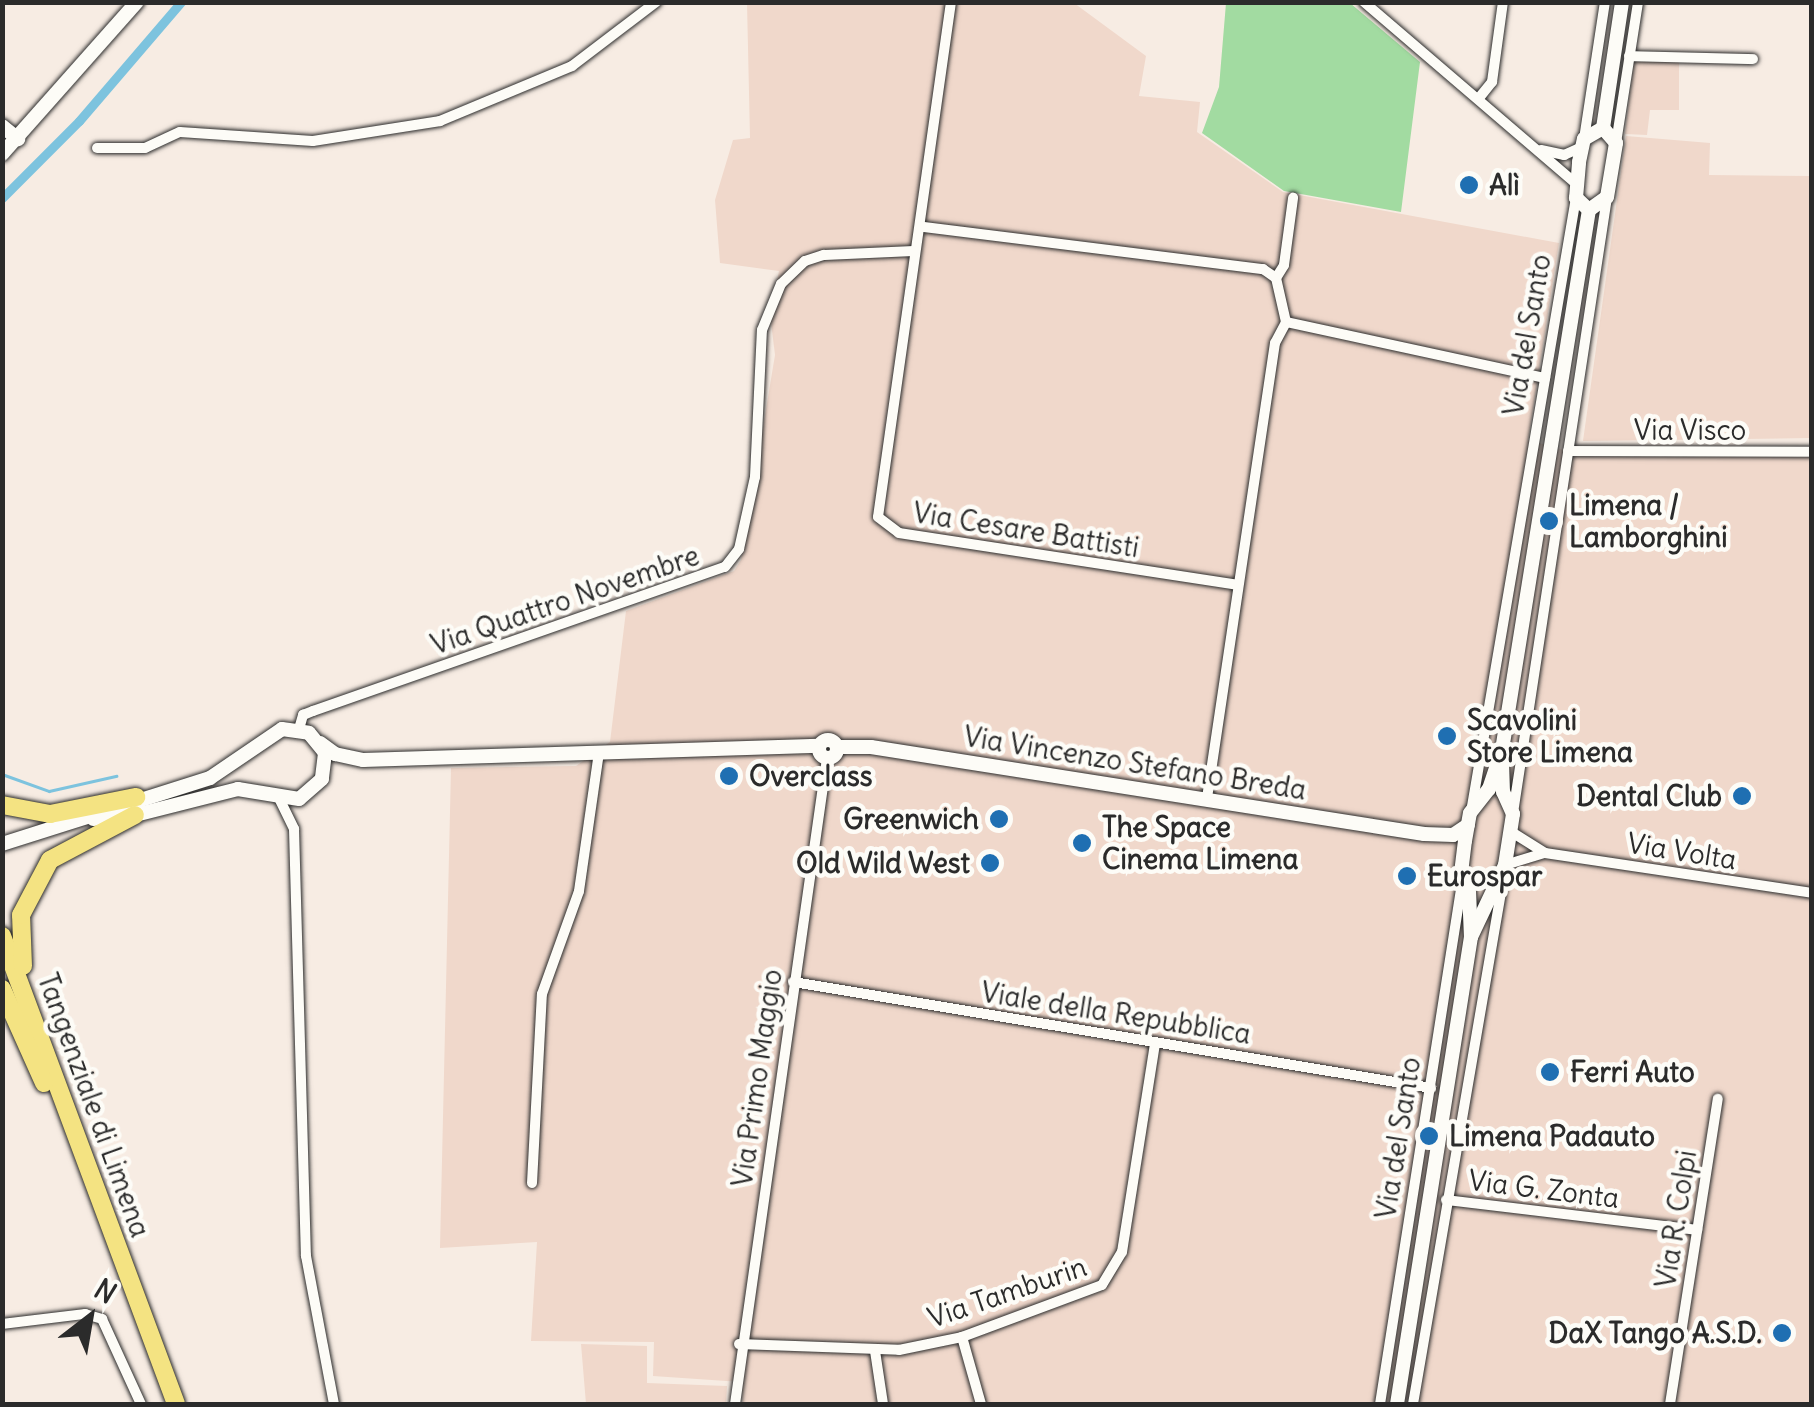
<!DOCTYPE html>
<meta charset="utf-8">
<style>
body{margin:0}
#map{position:relative;width:1814px;height:1407px;overflow:hidden;background:#f7ece3;font-family:Delius,sans-serif}
div>[style]{position:absolute}
[style*='--x']{left:calc(var(--x)*1px);top:calc(var(--y)*1px);width:calc(var(--w)*1px);rotate:calc(var(--a)*1deg)}
.built>*{inset:0;background:#f0d8cb}
.green>*{inset:0;background:#a2dba1}
.stream>*{height:2.5px;margin:-1.25px;padding:0 1.25px;transform-origin:1.25px;border-radius:1.25px;background:#7dc3de}
.canal>*{height:9px;margin:-4.5px;padding:0 4.5px;transform-origin:4.5px;border-radius:4.5px;background:#7dc3de}
.roads{filter:drop-shadow(0 0 2px #2b2b2b) drop-shadow(0 0 2px #2b2b2b)}
.street>*{height:10px;margin:-5px;padding:0 5px;transform-origin:5px;border-radius:5px;background:#fdfcf7}
.secondary>*{height:14px;margin:-7px;padding:0 7px;transform-origin:7px;border-radius:7px;background:#fdfcf7}
.secondary>.ring{margin:-7px;padding:0;box-sizing:content-box;background:none;border:14px solid #fdfcf7;border-radius:50%}
.highway>*{height:18px;margin:-9px;padding:0 9px;transform-origin:9px;border-radius:9px;background:#f4e382}
.dots>*{width:28px;height:28px;translate:-50% -50%;box-sizing:border-box;border:5px solid #fdfcf7;border-radius:50%}
span{translate:-50% -50%;white-space:nowrap;text-align:center;line-height:1.15;-webkit-text-stroke:9px #fdfcf7;paint-order:stroke}
.poi-label{font-size:28px;color:#2b2b2b;font-weight:700}
.left{translate:0 -50%;text-align:left}
.right{translate:-100% -50%;text-align:right}
.street-label{font-size:28px;color:#2b2b2b}
.frame{position:absolute;inset:0;border:5px solid #2b2b2b;pointer-events:none}
.north{position:absolute;left:40px;top:1267px;width:100px;height:100px;-webkit-text-stroke:8px #fdfcf7;paint-order:stroke;rotate:31deg;font-size:28px;font-weight:700;line-height:40px;text-align:center;color:#2b2b2b}
.north::after{content:'';display:block;margin:auto;width:35px;height:45px;background:#2b2b2b;clip-path:polygon(50% 0,100% 100%,50% 72%,0 100%)}
</style>
<div id="map">
<div class="built">
<div style="clip-path:polygon(747px 3px,1074px 3px,1146px 56px,1139px 96px,1200px 102px,1197px 132px,1283px 192px,1559px 243px,1528px 440px,1579px 454px,1811px 456px,1811px 1404px,743px 1404px,741px 1382px,653px 1376px,654px 1342px,531px 1341px,537px 1242px,440px 1248px,451px 768px,576px 766px,610px 742px,626px 611px,734px 571px,741px 560px,775px 355px,770px 314px,779px 271px,720px 263px,715px 200px,733px 140px,750px 138px)"></div>
<div style="clip-path:polygon(1634px 60px,1679px 61px,1679px 110px,1650px 110px,1647px 135px,1625px 134px)"></div>
<div style="clip-path:polygon(1626px 136px,1710px 143px,1709px 175px,1811px 176px,1811px 438px,1583px 441px)"></div>
<div style="clip-path:polygon(581px 1344px,647px 1346px,647px 1383px,727px 1386px,726px 1404px,586px 1404px)"></div>
</div>
<div class="green">
<div style="clip-path:polygon(1226px 3px,1350px 3px,1420px 62px,1401px 212px,1284px 191px,1202px 133px,1219px 87px)"></div>
</div>
<div class="stream">
<div style="--x:2;--y:774;--w:50;--a:19.9"></div>
<div style="--x:49;--y:791;--w:69;--a:-12.6"></div>
</div>
<div class="canal">
<div style="--x:2;--y:198;--w:109;--a:-45"></div>
<div style="--x:79;--y:121;--w:157;--a:-49.4"></div>
</div>
<div class="roads">
<div class="street">
<div style="--x:951;--y:2;--w:520;--a:98.07"></div>
<div style="--x:878;--y:517;--w:26;--a:37"></div>
<div style="--x:899;--y:533;--w:342;--a:8.7"></div>
<div style="--x:1364;--y:2;--w:279;--a:40.6"></div>
<div style="--x:1629;--y:56;--w:124;--a:1.4"></div>
<div style="--x:1479;--y:98;--w:21;--a:-51"></div>
<div style="--x:1492;--y:82;--w:81;--a:-82.2"></div>
<div style="--x:1584;--y:139;--w:139;--a:-81.3"></div>
<div style="--x:1616;--y:143;--w:143;--a:-81.1"></div>
<div style="--x:97;--y:148;--w:48;--a:0"></div>
<div style="--x:145;--y:148;--w:38;--a:-25"></div>
<div style="--x:180;--y:132;--w:133;--a:3.9"></div>
<div style="--x:313;--y:141;--w:129;--a:-8.9"></div>
<div style="--x:440;--y:121;--w:143;--a:-22.6"></div>
<div style="--x:572;--y:66;--w:106;--a:-37.3"></div>
<div style="--x:1541;--y:150;--w:24;--a:12"></div>
<div style="--x:1564;--y:155;--w:20;--a:-24"></div>
<div style="--x:924;--y:227;--w:342;--a:7.1"></div>
<div style="--x:1263;--y:269;--w:16;--a:35"></div>
<div style="--x:1286;--y:322;--w:265;--a:12.2"></div>
<div style="--x:1286;--y:322;--w:45;--a:-102.8"></div>
<div style="--x:1276;--y:278;--w:15;--a:-58"></div>
<div style="--x:1284;--y:265;--w:68;--a:-82.3"></div>
<div style="--x:1568;--y:451;--w:244;--a:0.2"></div>
<div style="--x:299;--y:729;--w:15;--a:-74"></div>
<div style="--x:303;--y:715;--w:11;--a:-22"></div>
<div style="--x:313;--y:711;--w:436;--a:-19.3"></div>
<div style="--x:725;--y:567;--w:23;--a:-52"></div>
<div style="--x:739;--y:549;--w:74;--a:-77.5"></div>
<div style="--x:755;--y:477;--w:147;--a:-87.3"></div>
<div style="--x:762;--y:330;--w:50;--a:-67.6"></div>
<div style="--x:781;--y:284;--w:33;--a:-44"></div>
<div style="--x:805;--y:261;--w:20;--a:-18"></div>
<div style="--x:824;--y:255;--w:90;--a:-2.5"></div>
<div style="--x:278;--y:796;--w:37;--a:64"></div>
<div style="--x:294;--y:829;--w:427;--a:88.4"></div>
<div style="--x:306;--y:1256;--w:151;--a:79.3"></div>
<div style="--x:1207;--y:798;--w:460;--a:-81.5"></div>
<div style="--x:1275;--y:343;--w:24;--a:-62"></div>
<div style="--x:1471;--y:812;--w:623;--a:-80.3"></div>
<div style="--x:1513;--y:813;--w:623;--a:-81.32"></div>
<div style="--x:1510;--y:831;--w:41;--a:32.2"></div>
<div style="--x:1545;--y:853;--w:270;--a:8.5"></div>
<div style="--x:1505;--y:865;--w:41;--a:-17.1"></div>
<div style="--x:793;--y:982;--w:647;--a:9.43"></div>
<div style="--x:532;--y:1183;--w:189;--a:-87"></div>
<div style="--x:542;--y:994;--w:109;--a:-70.2"></div>
<div style="--x:579;--y:891;--w:140;--a:-81.8"></div>
<div style="--x:1446;--y:1200;--w:253;--a:6.8"></div>
<div style="--x:2;--y:1324;--w:84;--a:-6.9"></div>
<div style="--x:85;--y:1314;--w:18;--a:16"></div>
<div style="--x:102;--y:1319;--w:94;--a:65.4"></div>
<div style="--x:962;--y:1337;--w:70;--a:74.2"></div>
<div style="--x:739;--y:1344;--w:160;--a:2.1"></div>
<div style="--x:899;--y:1350;--w:64;--a:-11.7"></div>
<div style="--x:962;--y:1337;--w:149;--a:-20.4"></div>
<div style="--x:1102;--y:1285;--w:39;--a:-59"></div>
<div style="--x:1122;--y:1252;--w:212;--a:-81"></div>
<div style="--x:875;--y:1351;--w:54;--a:81.4"></div>
<div style="--x:735;--y:1404;--w:653;--a:-81.89"></div>
<div style="--x:1380;--y:1404;--w:527;--a:-81.06"></div>
<div style="--x:1413;--y:1404;--w:531;--a:-80.24"></div>
<div style="--x:1670;--y:1404;--w:309;--a:-81.1"></div>
</div>
<div class="secondary">
<div style="--x:2;--y:126;--w:21;--a:39"></div>
<div style="--x:1603;--y:128;--w:127;--a:-81.4"></div>
<div style="--x:2;--y:154;--w:203;--a:-48.4"></div>
<div style="--x:1589;--y:210;--w:18;--a:-137"></div>
<div style="--x:1576;--y:198;--w:36;--a:-85"></div>
<div style="--x:1579;--y:162;--w:24;--a:-78"></div>
<div style="--x:1584;--y:139;--w:22;--a:-30"></div>
<div style="--x:1589;--y:210;--w:22;--a:-36"></div>
<div style="--x:1607;--y:197;--w:55;--a:-80.5"></div>
<div style="--x:1616;--y:143;--w:20;--a:-131"></div>
<div class="ring" style="left:819px;top:740px;width:4px;height:4px"></div>
<div style="--x:320;--y:743;--w:19;--a:36"></div>
<div style="--x:335;--y:754;--w:29;--a:12"></div>
<div style="--x:363;--y:760;--w:456;--a:-1.8"></div>
<div style="--x:837;--y:747;--w:34;--a:0"></div>
<div style="--x:871;--y:747;--w:560;--a:8.94"></div>
<div style="--x:1424;--y:834;--w:29;--a:2"></div>
<div style="--x:1453;--y:835;--w:18;--a:-34"></div>
<div style="--x:2;--y:844;--w:218;--a:-17.6"></div>
<div style="--x:210;--y:778;--w:87;--a:-34.2"></div>
<div style="--x:282;--y:729;--w:27;--a:8"></div>
<div style="--x:309;--y:733;--w:26;--a:51"></div>
<div style="--x:325;--y:753;--w:26;--a:97"></div>
<div style="--x:322;--y:779;--w:30;--a:139"></div>
<div style="--x:299;--y:799;--w:62;--a:-170.7"></div>
<div style="--x:238;--y:789;--w:106;--a:165.8"></div>
<div style="--x:135;--y:815;--w:42;--a:174.6"></div>
<div style="--x:1471;--y:937;--w:45;--a:-92.5"></div>
<div style="--x:1469;--y:892;--w:21;--a:-113"></div>
<div style="--x:1461;--y:873;--w:32;--a:-83"></div>
<div style="--x:1465;--y:841;--w:28;--a:-80"></div>
<div style="--x:1470;--y:813;--w:31;--a:-52"></div>
<div style="--x:1489;--y:789;--w:41;--a:-71.6"></div>
<div style="--x:1502;--y:750;--w:547;--a:-80.85"></div>
<div style="--x:1397;--y:1404;--w:473;--a:-81"></div>
<div style="--x:1471;--y:937;--w:80;--a:-64.7"></div>
<div style="--x:1505;--y:865;--w:52;--a:-81.1"></div>
<div style="--x:1513;--y:814;--w:24;--a:-114"></div>
<div style="--x:1503;--y:792;--w:27;--a:-92"></div>
</div>
<div class="highway">
<div style="--x:2;--y:805;--w:49;--a:10.6"></div>
<div style="--x:50;--y:814;--w:88;--a:-11.2"></div>
<div style="--x:2;--y:936;--w:499;--a:69.6"></div>
<div style="--x:23;--y:966;--w:51;--a:-92.2"></div>
<div style="--x:21;--y:915;--w:62;--a:-62.2"></div>
<div style="--x:50;--y:860;--w:96;--a:-27.9"></div>
<div style="--x:2;--y:989;--w:103;--a:65.9"></div>
</div>
</div>
<div class="dots">
<div style="left:1469px;top:185px;background:#1f6fb2"></div>
<div style="left:1549px;top:521px;background:#1f6fb2"></div>
<div style="left:1447px;top:736px;background:#1f6fb2"></div>
<div style="left:729px;top:776px;background:#1f6fb2"></div>
<div style="left:1742px;top:796px;background:#1f6fb2"></div>
<div style="left:999px;top:819px;background:#1f6fb2"></div>
<div style="left:1082px;top:843px;background:#1f6fb2"></div>
<div style="left:990px;top:863px;background:#1f6fb2"></div>
<div style="left:1407px;top:876px;background:#1f6fb2"></div>
<div style="left:1550px;top:1072px;background:#1f6fb2"></div>
<div style="left:1429px;top:1136px;background:#1f6fb2"></div>
<div style="left:1782px;top:1333px;background:#1f6fb2"></div>
</div>
<div class="poi-label">
<span class="left" style="left:1489px;top:185px">Alì</span>
<span class="left" style="left:1569px;top:521px">Limena /<br>Lamborghini</span>
<span class="left" style="left:1467px;top:736px">Scavolini<br>Store Limena</span>
<span class="left" style="left:749px;top:776px">Overclass</span>
<span class="right" style="left:1722px;top:796px">Dental Club</span>
<span class="right" style="left:979px;top:819px">Greenwich</span>
<span class="left" style="left:1102px;top:843px">The Space<br>Cinema Limena</span>
<span class="right" style="left:970px;top:863px">Old Wild West</span>
<span class="left" style="left:1427px;top:876px">Eurospar</span>
<span class="left" style="left:1570px;top:1072px">Ferri Auto</span>
<span class="left" style="left:1449px;top:1136px">Limena Padauto</span>
<span class="right" style="left:1762px;top:1333px">DaX Tango A.S.D.</span>
</div>
<div class="street-label">
<span style="left:1527px;top:335px;rotate:-80deg">Via del Santo</span>
<span style="left:1690px;top:430px">Via Visco</span>
<span style="left:1026px;top:530px;rotate:9deg">Via Cesare Battisti</span>
<span style="left:565px;top:600px;rotate:-19deg">Via Quattro Novembre</span>
<span style="left:1135px;top:763px;rotate:9deg">Via Vincenzo Stefano Breda</span>
<span style="left:1682px;top:851px;rotate:9deg">Via Volta</span>
<span style="left:1116px;top:1013px;rotate:9deg">Viale della Repubblica</span>
<span style="left:757px;top:1078px;rotate:-82deg">Via Primo Maggio</span>
<span style="left:94px;top:1105px;rotate:70deg">Tangenziale di Limena</span>
<span style="left:1398px;top:1138px;rotate:-81deg">Via del Santo</span>
<span style="left:1544px;top:1189px;rotate:7deg">Via G. Zonta</span>
<span style="left:1676px;top:1219px;rotate:-81deg">Via R. Colpi</span>
<span style="left:1007px;top:1292px;rotate:-19deg">Via Tamburin</span>
</div>
<div class="frame"></div>
<div class="north">N</div>
</div>
